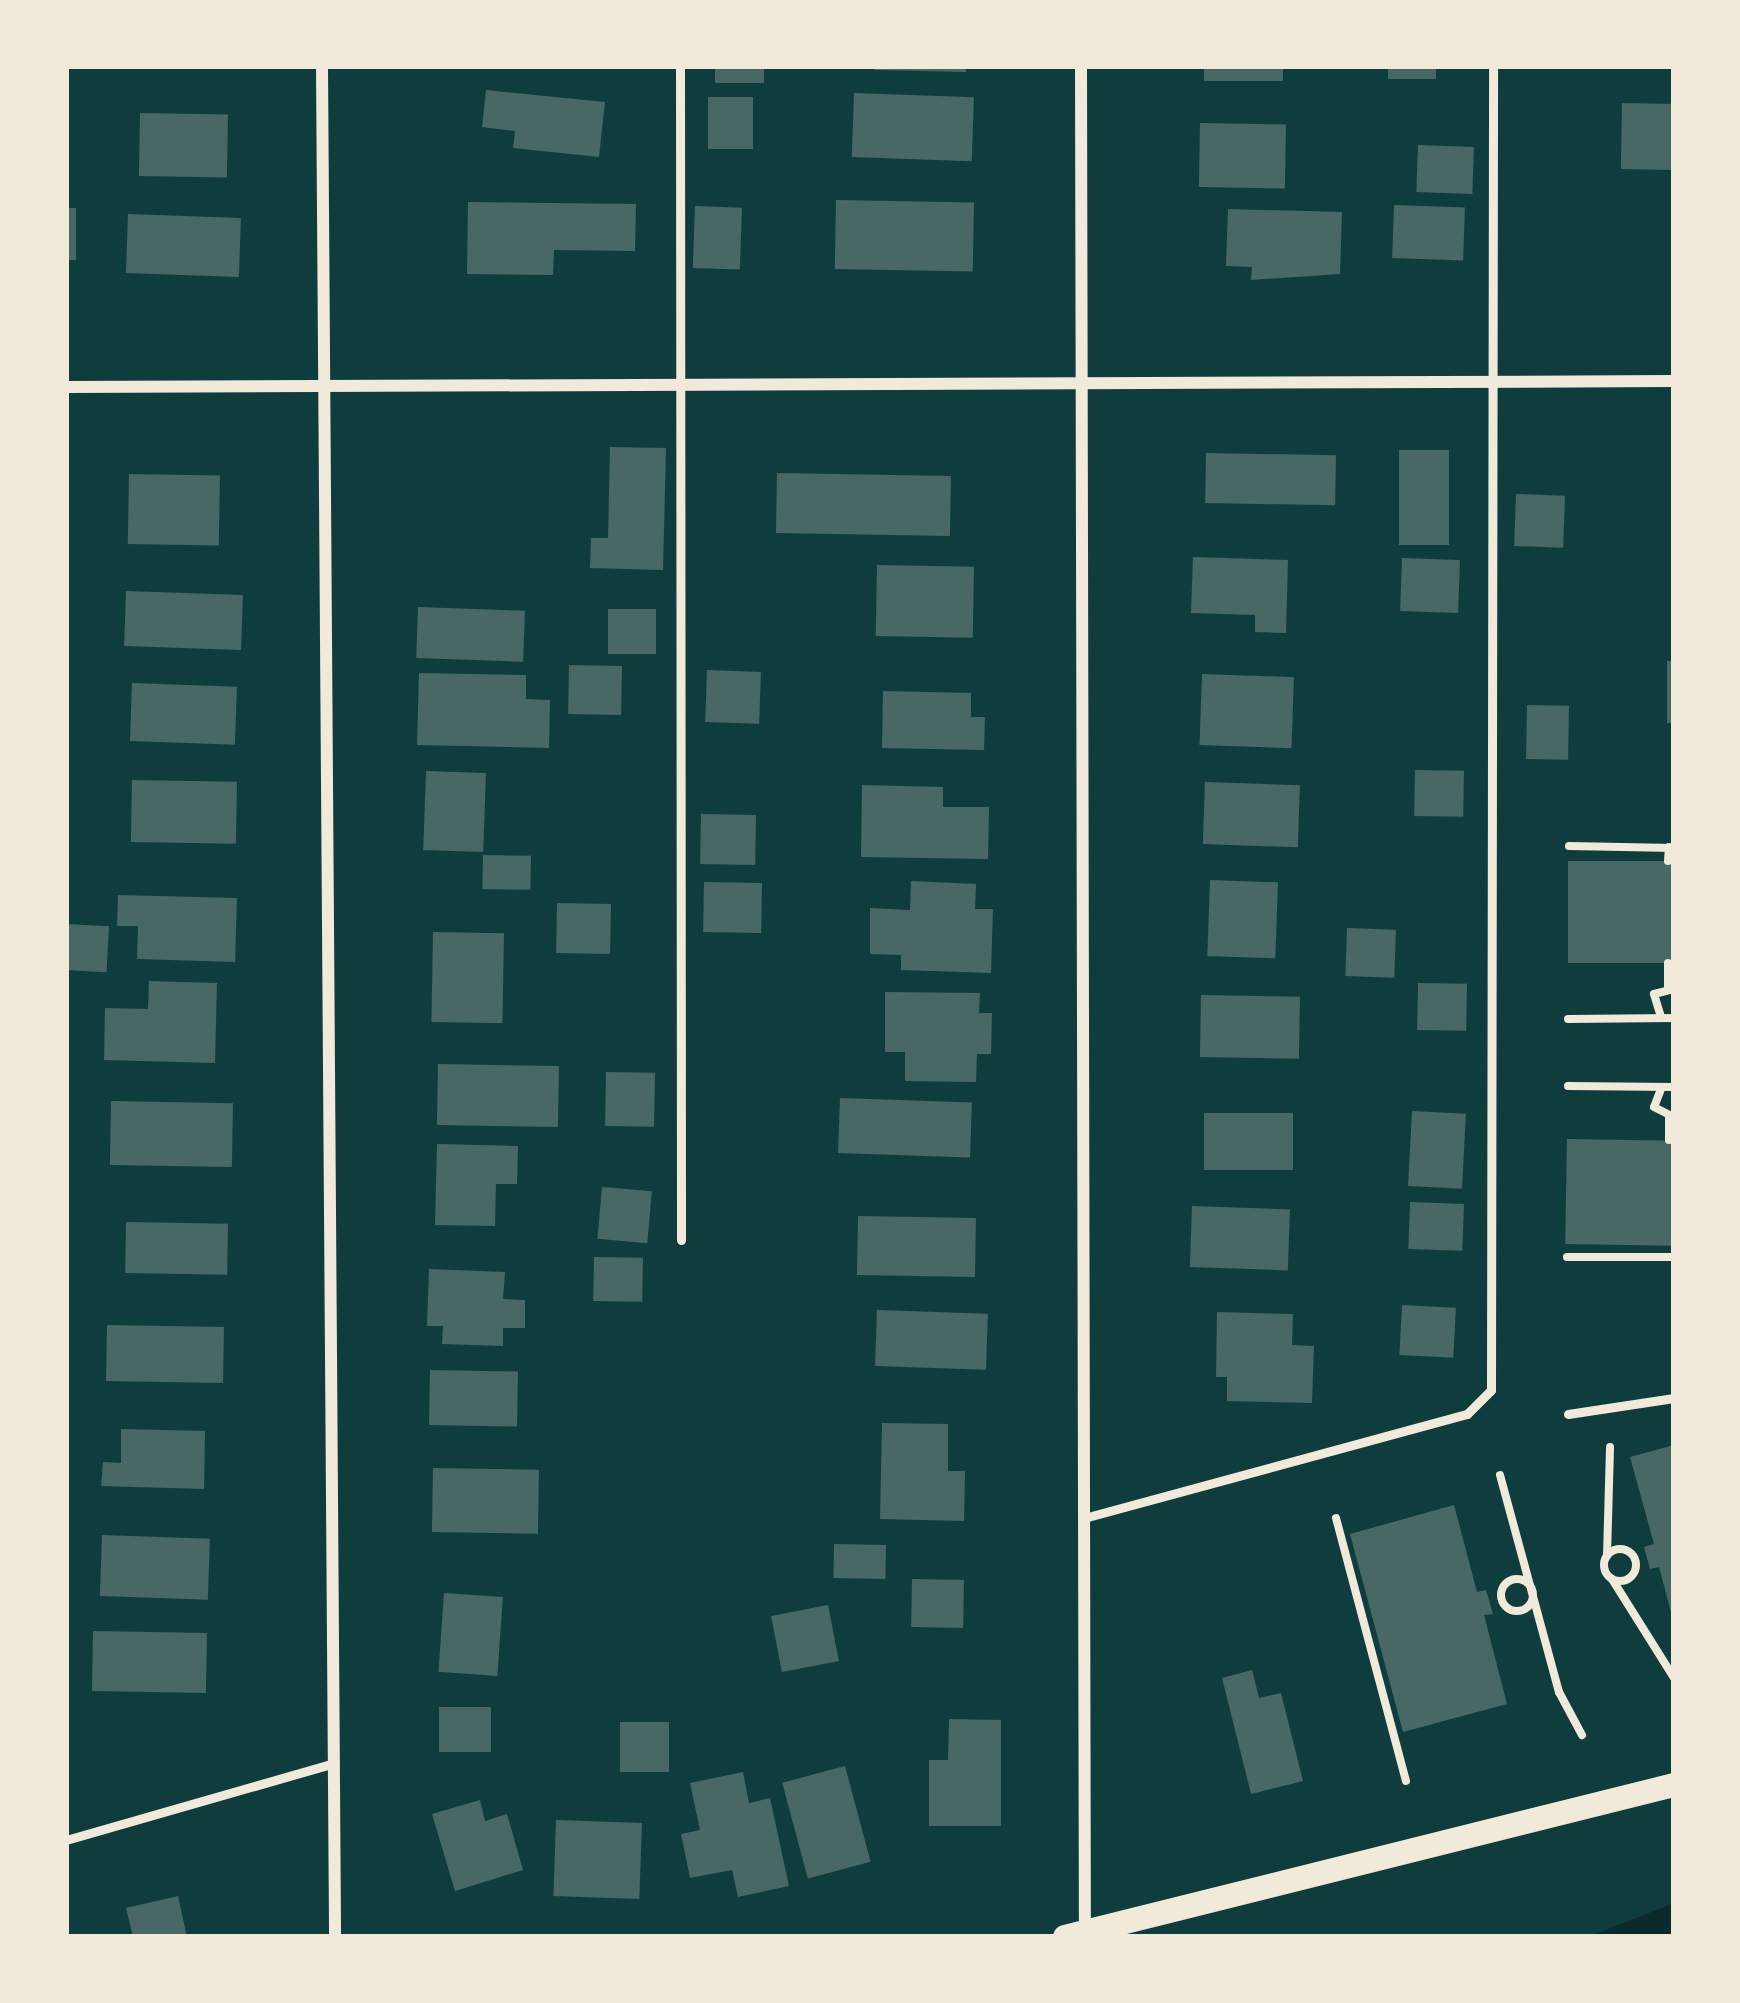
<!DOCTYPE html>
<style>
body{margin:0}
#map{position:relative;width:1740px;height:2003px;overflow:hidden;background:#0f3d3e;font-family:Mulish,sans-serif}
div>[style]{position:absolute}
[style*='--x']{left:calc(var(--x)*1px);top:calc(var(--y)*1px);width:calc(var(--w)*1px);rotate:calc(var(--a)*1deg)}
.water>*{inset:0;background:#0a2a2b}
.building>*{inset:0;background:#486865;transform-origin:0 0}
.path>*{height:8px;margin:-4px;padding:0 4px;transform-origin:4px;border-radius:4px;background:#f1e9da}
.path>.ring{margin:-4px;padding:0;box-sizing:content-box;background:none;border:8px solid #f1e9da;border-radius:50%}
.service>*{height:9px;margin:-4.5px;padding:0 4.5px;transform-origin:4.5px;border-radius:4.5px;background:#f1e9da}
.minor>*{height:12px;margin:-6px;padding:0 6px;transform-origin:6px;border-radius:6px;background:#f1e9da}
.secondary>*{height:24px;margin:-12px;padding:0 12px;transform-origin:12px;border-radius:12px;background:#f1e9da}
span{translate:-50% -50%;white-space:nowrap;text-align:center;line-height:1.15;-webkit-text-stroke:9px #f1e9da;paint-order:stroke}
.frame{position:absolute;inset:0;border:69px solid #f1e9da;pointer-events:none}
</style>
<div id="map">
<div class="water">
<div style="clip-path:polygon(1674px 1903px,1674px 1937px,1588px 1937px)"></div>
</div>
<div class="building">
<div style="left:715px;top:66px;width:49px;height:17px"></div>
<div style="clip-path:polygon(875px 66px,966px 66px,966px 72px,875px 70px)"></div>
<div style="left:1204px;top:66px;width:79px;height:15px"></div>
<div style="left:1388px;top:66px;width:48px;height:13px"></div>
<div style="clip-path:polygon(486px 90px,605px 102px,599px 157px,513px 148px,515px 131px,482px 127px)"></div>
<div style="left:854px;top:93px;width:120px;height:64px;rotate:2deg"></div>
<div style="left:708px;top:97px;width:45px;height:52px"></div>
<div style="left:1622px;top:103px;width:52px;height:66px;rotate:1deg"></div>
<div style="left:140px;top:113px;width:88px;height:63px;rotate:1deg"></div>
<div style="left:1200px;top:123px;width:86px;height:64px;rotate:1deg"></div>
<div style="left:1418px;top:145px;width:56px;height:47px;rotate:2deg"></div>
<div style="left:836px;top:200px;width:138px;height:69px;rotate:1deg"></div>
<div style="clip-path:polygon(468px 202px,636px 204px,635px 251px,554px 250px,553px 275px,467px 274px)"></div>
<div style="left:1394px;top:205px;width:71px;height:53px;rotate:2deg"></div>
<div style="left:695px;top:206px;width:47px;height:62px;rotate:2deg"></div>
<div style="left:66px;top:208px;width:10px;height:52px"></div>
<div style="clip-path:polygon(1228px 209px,1342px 212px,1340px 274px,1251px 280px,1252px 267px,1226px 266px)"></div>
<div style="left:128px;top:214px;width:113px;height:59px;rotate:2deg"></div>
<div style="clip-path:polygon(610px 447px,666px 448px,663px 570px,590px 568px,591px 538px,608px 538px)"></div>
<div style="left:1399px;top:450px;width:50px;height:95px"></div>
<div style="left:1206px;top:453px;width:130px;height:50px;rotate:1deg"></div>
<div style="left:777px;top:473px;width:174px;height:60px;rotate:1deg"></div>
<div style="left:129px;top:474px;width:91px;height:70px;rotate:1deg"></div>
<div style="left:1516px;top:494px;width:49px;height:52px;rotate:2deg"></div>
<div style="clip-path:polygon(1193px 557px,1288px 560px,1286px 633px,1255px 632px,1255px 615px,1191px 613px)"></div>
<div style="left:1402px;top:558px;width:58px;height:53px;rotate:2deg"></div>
<div style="left:877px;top:565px;width:97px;height:71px;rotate:1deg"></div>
<div style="left:126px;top:591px;width:117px;height:55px;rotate:2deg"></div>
<div style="left:418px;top:607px;width:107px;height:51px;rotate:2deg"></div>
<div style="left:608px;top:609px;width:48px;height:45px"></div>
<div style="left:1667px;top:661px;width:7px;height:62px"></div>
<div style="left:569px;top:665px;width:53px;height:49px;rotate:1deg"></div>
<div style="left:707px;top:670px;width:54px;height:52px;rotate:2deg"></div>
<div style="clip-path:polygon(419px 673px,526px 675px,526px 699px,550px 700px,549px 748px,417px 745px)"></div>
<div style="left:1202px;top:674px;width:92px;height:71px;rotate:2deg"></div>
<div style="left:132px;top:683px;width:105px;height:58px;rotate:2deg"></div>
<div style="clip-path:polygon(883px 691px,971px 693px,971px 717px,985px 717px,984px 750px,882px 748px)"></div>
<div style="left:1527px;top:705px;width:42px;height:54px;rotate:1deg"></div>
<div style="left:1415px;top:770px;width:49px;height:46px;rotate:1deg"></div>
<div style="left:426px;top:771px;width:60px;height:79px;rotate:2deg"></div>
<div style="left:132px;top:780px;width:105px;height:62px;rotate:1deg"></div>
<div style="left:1205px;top:782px;width:95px;height:62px;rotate:2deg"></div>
<div style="clip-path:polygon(862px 785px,943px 787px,943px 807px,989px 807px,988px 859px,861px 857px)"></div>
<div style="left:701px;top:814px;width:55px;height:50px;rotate:1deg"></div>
<div style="left:483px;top:855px;width:48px;height:34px;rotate:1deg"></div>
<div style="left:1568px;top:861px;width:106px;height:102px"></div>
<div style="left:1210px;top:880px;width:68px;height:76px;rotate:2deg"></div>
<div style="clip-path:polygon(911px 881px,976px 884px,975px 909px,993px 909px,991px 973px,901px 970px,901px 955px,870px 954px,870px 908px,910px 910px)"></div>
<div style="left:704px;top:882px;width:58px;height:50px;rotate:1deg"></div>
<div style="clip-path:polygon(118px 895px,237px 898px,235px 962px,137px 959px,138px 926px,117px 926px)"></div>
<div style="left:557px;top:903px;width:54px;height:50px;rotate:1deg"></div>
<div style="left:66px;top:924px;width:43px;height:46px;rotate:3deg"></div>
<div style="left:1347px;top:928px;width:49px;height:48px;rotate:2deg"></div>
<div style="left:433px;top:932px;width:71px;height:90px;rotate:1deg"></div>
<div style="clip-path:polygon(149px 981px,217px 983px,215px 1063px,104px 1060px,105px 1008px,148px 1009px)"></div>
<div style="left:1418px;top:983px;width:49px;height:47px;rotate:1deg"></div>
<div style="clip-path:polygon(885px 992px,980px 993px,979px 1013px,992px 1013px,991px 1054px,977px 1054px,976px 1082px,905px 1081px,905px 1052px,885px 1052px)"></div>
<div style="left:1201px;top:995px;width:99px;height:62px;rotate:1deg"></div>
<div style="left:438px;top:1064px;width:121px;height:61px;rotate:1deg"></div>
<div style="left:606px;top:1072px;width:49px;height:54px;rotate:1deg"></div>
<div style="left:840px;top:1098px;width:132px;height:55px;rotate:2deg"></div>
<div style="left:111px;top:1101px;width:122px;height:64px;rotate:1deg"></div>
<div style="left:1412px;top:1111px;width:54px;height:75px;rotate:3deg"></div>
<div style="left:1204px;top:1113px;width:89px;height:57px"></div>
<div style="left:1567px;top:1139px;width:107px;height:105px;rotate:1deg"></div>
<div style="clip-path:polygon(437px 1144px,518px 1146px,517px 1184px,496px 1184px,495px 1226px,435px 1225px)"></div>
<div style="left:602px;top:1187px;width:50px;height:52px;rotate:5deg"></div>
<div style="left:1410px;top:1202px;width:54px;height:47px;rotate:2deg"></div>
<div style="left:1192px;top:1206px;width:98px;height:61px;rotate:2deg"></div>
<div style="left:858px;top:1216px;width:118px;height:59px;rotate:1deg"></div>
<div style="left:126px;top:1222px;width:102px;height:51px;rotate:1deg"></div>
<div style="left:594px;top:1257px;width:49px;height:44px;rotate:1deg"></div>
<div style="clip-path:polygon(429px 1269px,505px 1272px,503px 1299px,525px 1300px,525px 1328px,503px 1328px,503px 1346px,442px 1344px,443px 1326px,427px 1326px)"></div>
<div style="left:1402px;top:1305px;width:54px;height:50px;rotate:3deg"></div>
<div style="left:877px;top:1310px;width:111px;height:56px;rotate:2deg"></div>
<div style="clip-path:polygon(1217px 1312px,1293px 1314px,1292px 1345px,1314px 1346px,1312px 1403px,1227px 1401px,1227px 1377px,1216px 1377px)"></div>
<div style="left:107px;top:1325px;width:117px;height:56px;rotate:1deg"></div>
<div style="left:430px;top:1370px;width:88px;height:55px;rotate:1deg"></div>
<div style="clip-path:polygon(882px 1423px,948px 1424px,948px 1471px,965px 1471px,964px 1521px,880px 1519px)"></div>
<div style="clip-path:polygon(121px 1429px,205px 1431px,204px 1489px,101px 1486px,103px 1462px,121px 1463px)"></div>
<div style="clip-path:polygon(1674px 1445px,1674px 1616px,1672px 1616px,1659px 1567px,1650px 1569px,1644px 1547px,1654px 1544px,1630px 1457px)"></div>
<div style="left:433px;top:1468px;width:106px;height:64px;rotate:1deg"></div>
<div style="clip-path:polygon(1454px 1505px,1477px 1592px,1486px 1590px,1493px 1614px,1484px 1615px,1507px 1704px,1403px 1732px,1350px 1534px)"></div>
<div style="left:102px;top:1535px;width:108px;height:61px;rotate:2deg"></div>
<div style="left:834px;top:1544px;width:52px;height:34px;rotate:1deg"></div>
<div style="left:912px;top:1579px;width:52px;height:48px;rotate:1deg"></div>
<div style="left:444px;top:1593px;width:59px;height:79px;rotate:4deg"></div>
<div style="left:828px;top:1605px;width:57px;height:58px;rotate:79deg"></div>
<div style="left:93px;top:1631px;width:114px;height:60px;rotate:1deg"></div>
<div style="clip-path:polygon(1252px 1670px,1259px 1698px,1281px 1693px,1303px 1781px,1251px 1794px,1222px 1678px)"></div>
<div style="left:439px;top:1707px;width:52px;height:45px"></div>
<div style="clip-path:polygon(949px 1719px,1001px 1720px,1001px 1826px,929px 1826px,929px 1760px,948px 1760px)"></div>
<div style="left:620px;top:1722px;width:49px;height:50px"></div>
<div style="left:845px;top:1766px;width:99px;height:65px;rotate:75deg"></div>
<div style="clip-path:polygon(743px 1772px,749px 1803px,770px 1798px,789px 1886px,738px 1897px,732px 1870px,690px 1878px,681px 1834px,700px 1830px,690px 1783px)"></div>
<div style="clip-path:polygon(480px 1800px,485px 1821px,507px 1814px,523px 1870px,455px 1891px,432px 1814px)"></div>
<div style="left:556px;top:1820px;width:86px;height:76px;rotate:2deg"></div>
<div style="clip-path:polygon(178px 1896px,187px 1937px,133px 1937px,126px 1908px)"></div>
</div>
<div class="path">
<div style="--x:1569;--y:846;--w:105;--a:1.1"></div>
<div style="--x:1668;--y:861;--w:14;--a:-86"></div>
<div style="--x:1668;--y:963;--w:24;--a:90"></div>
<div style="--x:1661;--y:1017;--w:24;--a:-107"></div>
<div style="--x:1654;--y:994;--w:21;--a:-14"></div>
<div style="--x:1568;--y:1019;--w:106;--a:-0.5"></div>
<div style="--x:1568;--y:1086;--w:106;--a:0.5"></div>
<div style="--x:1661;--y:1089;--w:19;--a:111"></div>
<div style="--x:1654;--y:1107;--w:22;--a:27"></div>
<div style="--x:1669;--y:1118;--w:22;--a:90"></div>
<div style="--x:1567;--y:1257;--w:107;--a:0"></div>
<div style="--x:1500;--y:1475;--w:225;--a:74.8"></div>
<div style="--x:1559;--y:1692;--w:49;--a:61.9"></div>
<div style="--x:1336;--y:1518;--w:272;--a:75.1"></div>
<div class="ring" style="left:1604px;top:1549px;width:24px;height:24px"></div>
<div style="--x:1607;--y:1556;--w:109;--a:-88.4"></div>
<div style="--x:1612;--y:1579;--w:117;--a:57.9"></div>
<div class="ring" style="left:1501px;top:1579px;width:24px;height:24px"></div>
</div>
<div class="service">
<div style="--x:680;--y:66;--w:1174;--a:89.95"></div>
<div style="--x:1568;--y:1414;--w:107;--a:-8.6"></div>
<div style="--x:1084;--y:1518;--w:397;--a:-15.2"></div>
<div style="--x:1467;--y:1414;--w:34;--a:-45"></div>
<div style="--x:1491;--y:1390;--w:1324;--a:-89.91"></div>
<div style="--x:66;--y:1840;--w:279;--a:-16"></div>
</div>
<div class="minor">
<div style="--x:322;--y:66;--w:1871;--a:89.6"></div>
<div style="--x:1081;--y:66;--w:1865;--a:89.88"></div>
<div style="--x:66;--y:387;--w:1608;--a:-0.21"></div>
</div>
<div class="secondary">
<div style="--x:1065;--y:1937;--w:628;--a:-14.01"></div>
</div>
<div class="frame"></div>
</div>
